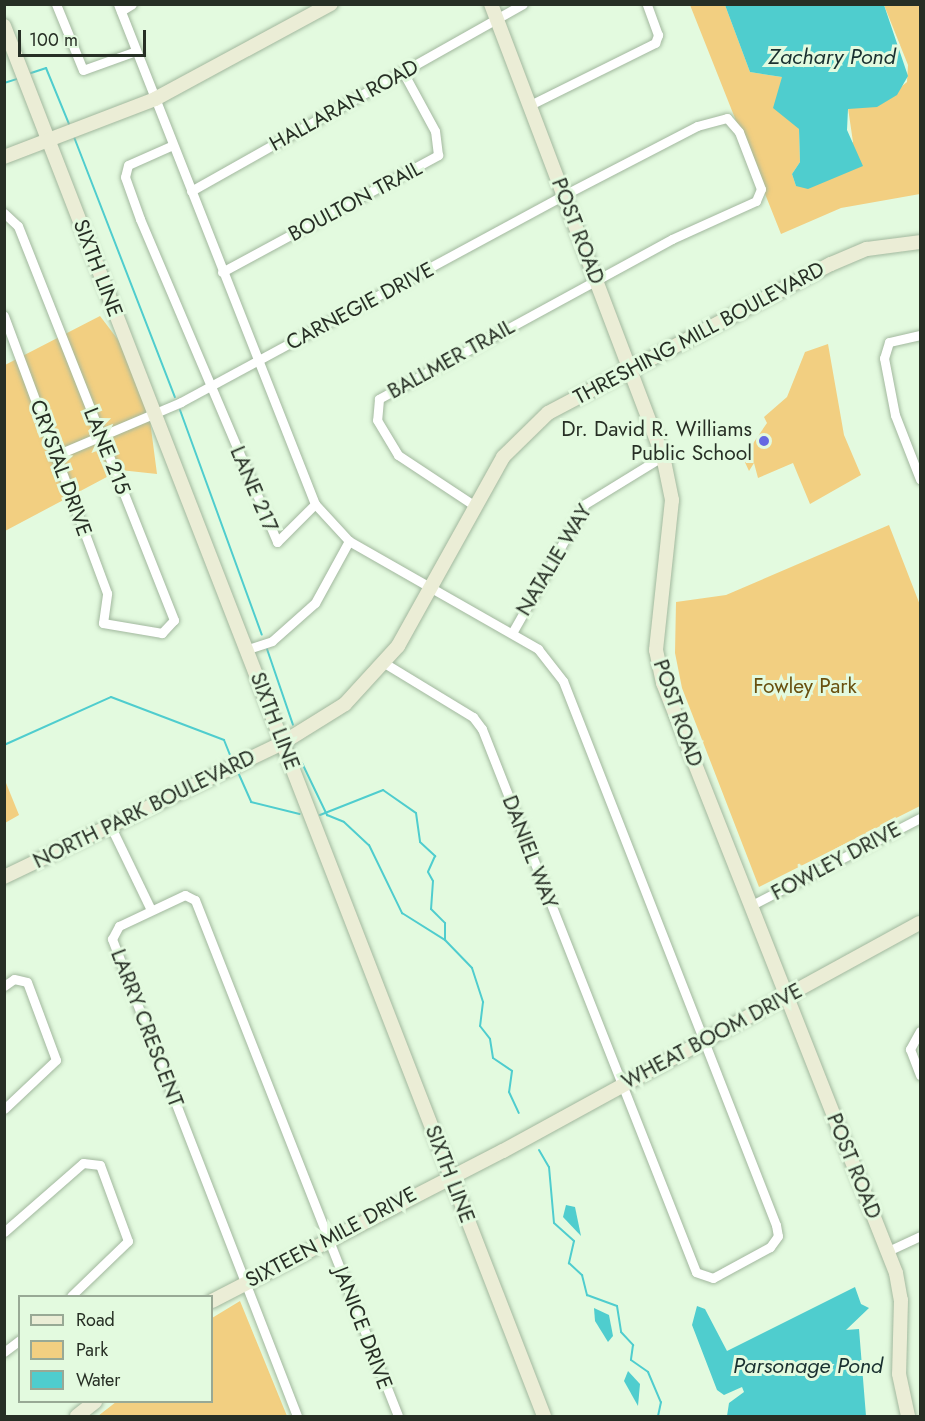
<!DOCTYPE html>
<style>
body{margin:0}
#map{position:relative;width:925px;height:1421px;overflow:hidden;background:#e3fadf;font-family:Jost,sans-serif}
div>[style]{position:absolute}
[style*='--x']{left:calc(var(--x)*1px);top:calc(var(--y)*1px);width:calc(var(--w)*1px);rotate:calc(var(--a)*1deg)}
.green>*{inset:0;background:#f2cf81}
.water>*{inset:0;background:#4fcdce}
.stream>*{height:2px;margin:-1px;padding:0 1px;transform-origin:1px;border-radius:1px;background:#4fcdce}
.roads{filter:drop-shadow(0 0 2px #a2b89e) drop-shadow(0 0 2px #a2b89e)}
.street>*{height:9px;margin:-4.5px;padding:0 4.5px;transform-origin:4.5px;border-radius:4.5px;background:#fff}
.secondary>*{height:14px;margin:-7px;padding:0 7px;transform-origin:7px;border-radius:7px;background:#ebedd6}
.dots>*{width:16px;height:16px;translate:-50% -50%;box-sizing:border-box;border:3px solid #e3fadf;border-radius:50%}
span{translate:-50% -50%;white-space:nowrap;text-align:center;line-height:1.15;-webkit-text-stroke:6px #e3fadf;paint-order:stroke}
.street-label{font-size:21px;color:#272f25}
.poi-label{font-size:21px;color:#272f25}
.right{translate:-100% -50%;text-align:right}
.park-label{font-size:21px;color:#69500f}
.water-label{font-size:22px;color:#1a3030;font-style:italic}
.frame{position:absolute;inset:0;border:6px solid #272f25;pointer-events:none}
.legend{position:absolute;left:18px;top:1295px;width:195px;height:108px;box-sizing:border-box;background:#e3fadf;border:2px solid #98a995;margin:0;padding:8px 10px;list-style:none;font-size:18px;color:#272f25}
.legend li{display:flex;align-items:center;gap:12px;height:30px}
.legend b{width:30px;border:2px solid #98a995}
.scale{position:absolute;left:18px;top:30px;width:128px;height:27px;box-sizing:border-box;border:3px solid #272f25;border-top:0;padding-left:8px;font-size:18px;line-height:21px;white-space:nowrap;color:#272f25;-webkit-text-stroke:4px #e3fadf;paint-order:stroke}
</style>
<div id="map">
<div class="green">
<div style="clip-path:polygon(690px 5px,725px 5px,750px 72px,782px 77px,799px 129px,800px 162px,792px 174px,796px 186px,853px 142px,848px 108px,882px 102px,907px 82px,908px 65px,884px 5px,920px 5px,920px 194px,841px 208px,781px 234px)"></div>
<div style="clip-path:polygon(100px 316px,119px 341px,149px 413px,157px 474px,120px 470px,5px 531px,5px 365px)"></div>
<div style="clip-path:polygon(828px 344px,844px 435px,861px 475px,810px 504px,793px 463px,758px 478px,754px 463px,749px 471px,743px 458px,767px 423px,764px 417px,787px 397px,805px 352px)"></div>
<div style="clip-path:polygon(889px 525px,920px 605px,920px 806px,759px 887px,682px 688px,675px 653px,676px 602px,726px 595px)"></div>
<div style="clip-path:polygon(4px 778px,19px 815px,5px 823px,4px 823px)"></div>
<div style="clip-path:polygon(240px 1301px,287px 1416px,98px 1416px,116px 1402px,212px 1402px,212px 1318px)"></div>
</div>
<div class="water">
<div style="clip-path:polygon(725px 5px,884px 5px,908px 76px,897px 95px,877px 107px,848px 109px,847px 130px,863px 166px,808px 189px,796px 186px,792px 174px,800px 162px,799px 129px,773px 108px,782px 77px,750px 72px)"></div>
<div style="clip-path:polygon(566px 1205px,575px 1207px,581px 1236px,563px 1217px)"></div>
<div style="clip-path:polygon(855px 1287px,861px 1304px,869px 1308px,846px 1330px,859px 1329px,866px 1416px,727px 1416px,729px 1403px,744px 1392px,742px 1387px,724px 1395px,717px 1390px,692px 1325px,697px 1306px,705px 1309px,727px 1351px)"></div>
<div style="clip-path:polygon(594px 1308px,609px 1315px,613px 1336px,608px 1342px,595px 1321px)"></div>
<div style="clip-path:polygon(628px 1371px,640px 1384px,638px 1406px,624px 1381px)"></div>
</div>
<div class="stream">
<div style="--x:31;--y:73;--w:16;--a:-18"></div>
<div style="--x:46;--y:68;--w:61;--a:67.7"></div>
<div style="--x:4;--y:83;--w:14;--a:-17"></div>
<div style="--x:74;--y:137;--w:279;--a:68.8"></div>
<div style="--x:180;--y:410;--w:239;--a:70"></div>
<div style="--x:267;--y:649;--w:80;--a:71.1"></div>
<div style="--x:4;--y:745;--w:117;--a:-24.2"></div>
<div style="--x:111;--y:697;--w:121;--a:20.8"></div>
<div style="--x:224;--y:740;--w:24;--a:68"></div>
<div style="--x:302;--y:763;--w:58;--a:64.3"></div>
<div style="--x:327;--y:815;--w:18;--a:22"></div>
<div style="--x:344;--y:822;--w:34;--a:43"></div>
<div style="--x:369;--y:845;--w:76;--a:64.1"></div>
<div style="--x:402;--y:913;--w:51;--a:32.1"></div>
<div style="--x:237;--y:770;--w:35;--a:66"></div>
<div style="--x:251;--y:802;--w:50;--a:13.8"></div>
<div style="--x:320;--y:815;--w:68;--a:-21.6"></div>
<div style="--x:383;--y:790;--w:40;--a:34.9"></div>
<div style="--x:416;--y:813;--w:29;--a:82"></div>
<div style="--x:420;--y:842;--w:21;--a:43"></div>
<div style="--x:435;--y:856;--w:17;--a:114"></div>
<div style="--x:428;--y:872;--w:10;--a:61"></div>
<div style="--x:433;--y:881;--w:28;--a:94"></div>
<div style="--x:431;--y:909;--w:20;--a:45"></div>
<div style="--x:445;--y:923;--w:17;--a:90"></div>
<div style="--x:445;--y:940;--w:39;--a:46"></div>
<div style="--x:472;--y:968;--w:36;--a:72"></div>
<div style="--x:483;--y:1002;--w:24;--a:97"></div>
<div style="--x:480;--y:1026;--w:16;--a:52"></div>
<div style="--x:490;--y:1039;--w:19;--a:81"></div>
<div style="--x:493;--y:1058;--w:23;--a:34"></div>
<div style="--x:512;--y:1071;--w:21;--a:98"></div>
<div style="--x:509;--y:1092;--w:23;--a:65"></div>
<div style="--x:539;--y:1150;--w:20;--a:60"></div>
<div style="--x:549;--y:1167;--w:56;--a:84.9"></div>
<div style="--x:554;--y:1223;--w:27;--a:42"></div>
<div style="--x:574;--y:1241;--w:23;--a:103"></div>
<div style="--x:569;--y:1263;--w:18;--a:43"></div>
<div style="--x:582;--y:1275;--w:21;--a:76"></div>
<div style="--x:587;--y:1295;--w:32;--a:20"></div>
<div style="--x:617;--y:1306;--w:26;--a:81"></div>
<div style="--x:621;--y:1332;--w:18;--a:47"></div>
<div style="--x:633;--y:1345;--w:15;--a:98"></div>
<div style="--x:631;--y:1360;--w:21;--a:35"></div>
<div style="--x:648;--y:1372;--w:33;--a:67"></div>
<div style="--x:661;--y:1402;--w:14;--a:102"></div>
</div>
<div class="roads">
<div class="street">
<div style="--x:56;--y:4;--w:71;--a:67.8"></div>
<div style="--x:83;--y:70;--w:56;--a:-19.7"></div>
<div style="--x:118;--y:4;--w:537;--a:68.5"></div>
<div style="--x:315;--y:504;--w:50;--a:47.4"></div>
<div style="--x:349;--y:541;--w:218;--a:29.7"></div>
<div style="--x:538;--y:649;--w:41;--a:52"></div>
<div style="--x:563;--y:681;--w:584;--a:68.62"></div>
<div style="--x:776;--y:1225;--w:11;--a:80"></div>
<div style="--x:778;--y:1236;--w:14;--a:126"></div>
<div style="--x:770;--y:1247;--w:65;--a:151.5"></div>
<div style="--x:713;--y:1278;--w:18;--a:-161"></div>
<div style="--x:696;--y:1272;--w:584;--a:-111.51"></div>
<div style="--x:482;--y:729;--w:15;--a:-127"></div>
<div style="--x:473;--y:717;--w:102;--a:-148.7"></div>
<div style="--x:121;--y:11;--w:13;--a:-32"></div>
<div style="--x:530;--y:105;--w:140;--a:-26.4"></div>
<div style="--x:655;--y:43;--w:9;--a:-69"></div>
<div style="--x:658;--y:35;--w:33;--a:-110"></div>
<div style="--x:173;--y:145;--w:49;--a:156"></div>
<div style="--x:128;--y:165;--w:12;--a:104"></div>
<div style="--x:125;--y:177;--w:45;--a:70.3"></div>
<div style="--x:140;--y:219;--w:351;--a:67"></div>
<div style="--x:277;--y:542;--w:54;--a:-45"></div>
<div style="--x:191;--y:191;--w:381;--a:-29.4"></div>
<div style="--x:4;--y:213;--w:19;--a:43"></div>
<div style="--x:18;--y:226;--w:424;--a:68.4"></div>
<div style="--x:174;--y:620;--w:18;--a:133"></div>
<div style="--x:162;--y:633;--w:60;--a:-170.4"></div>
<div style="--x:103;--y:623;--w:30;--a:-82"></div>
<div style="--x:107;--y:593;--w:296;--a:-110.4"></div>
<div style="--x:222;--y:272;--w:246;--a:-28.4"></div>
<div style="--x:438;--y:155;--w:24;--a:-97"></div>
<div style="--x:435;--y:131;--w:67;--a:-118.5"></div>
<div style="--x:920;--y:335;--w:32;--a:167"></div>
<div style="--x:889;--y:342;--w:17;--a:107"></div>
<div style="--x:884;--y:358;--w:58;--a:79.1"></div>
<div style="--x:895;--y:415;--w:69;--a:68.7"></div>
<div style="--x:54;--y:456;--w:138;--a:-23"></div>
<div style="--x:181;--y:402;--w:435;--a:-28.4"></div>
<div style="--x:564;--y:195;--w:150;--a:-27.4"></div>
<div style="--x:697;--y:126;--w:31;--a:-15"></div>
<div style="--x:727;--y:118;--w:18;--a:49"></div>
<div style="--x:739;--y:132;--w:61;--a:68.9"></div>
<div style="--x:761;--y:189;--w:13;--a:113"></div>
<div style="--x:756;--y:201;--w:92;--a:155.7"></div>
<div style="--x:672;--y:239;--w:334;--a:151.4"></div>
<div style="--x:379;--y:399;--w:21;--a:95"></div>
<div style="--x:377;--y:420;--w:41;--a:59"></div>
<div style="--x:398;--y:455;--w:92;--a:33.5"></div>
<div style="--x:512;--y:633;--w:148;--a:-60.5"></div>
<div style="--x:585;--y:504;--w:92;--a:-31.6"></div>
<div style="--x:248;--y:649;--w:25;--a:-18"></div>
<div style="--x:272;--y:641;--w:57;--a:-41.5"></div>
<div style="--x:315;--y:603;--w:71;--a:-61.3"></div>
<div style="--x:110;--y:825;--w:94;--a:64.2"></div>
<div style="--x:752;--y:905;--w:189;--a:-27.4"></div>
<div style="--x:4;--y:986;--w:12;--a:-35"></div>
<div style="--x:14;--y:979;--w:13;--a:13"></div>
<div style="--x:27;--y:982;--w:83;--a:69.6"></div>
<div style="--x:56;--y:1060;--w:71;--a:136.7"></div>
<div style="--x:920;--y:1031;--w:21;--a:119"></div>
<div style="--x:910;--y:1049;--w:28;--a:69"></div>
<div style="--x:4;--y:1232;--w:105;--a:-41.1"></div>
<div style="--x:83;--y:1163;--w:17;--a:7"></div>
<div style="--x:100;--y:1165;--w:81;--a:69.8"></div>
<div style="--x:128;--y:1241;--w:79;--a:136"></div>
<div style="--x:888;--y:1251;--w:35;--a:-25"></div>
<div style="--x:4;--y:1352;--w:20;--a:-37"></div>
<div style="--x:297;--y:1416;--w:512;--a:-111.2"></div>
<div style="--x:112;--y:939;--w:15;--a:-62"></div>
<div style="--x:119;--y:926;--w:73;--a:-25.2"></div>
<div style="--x:185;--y:895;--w:11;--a:27"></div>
<div style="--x:195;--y:900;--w:554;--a:68.52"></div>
</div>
<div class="secondary">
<div style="--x:491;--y:4;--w:484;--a:69.2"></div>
<div style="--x:663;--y:456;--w:45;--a:78.4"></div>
<div style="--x:672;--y:500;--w:151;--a:96.1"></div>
<div style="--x:656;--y:650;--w:34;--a:78"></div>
<div style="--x:663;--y:683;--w:634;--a:68.45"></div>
<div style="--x:896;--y:1273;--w:27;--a:80"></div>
<div style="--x:901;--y:1300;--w:74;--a:91.5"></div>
<div style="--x:899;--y:1374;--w:43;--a:77.9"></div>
<div style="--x:4;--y:26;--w:1491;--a:68.77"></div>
<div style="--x:4;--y:157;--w:162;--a:-21"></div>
<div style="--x:155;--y:99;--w:200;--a:-28.4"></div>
<div style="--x:4;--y:877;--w:311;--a:-25.7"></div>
<div style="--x:284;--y:742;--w:72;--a:-31.9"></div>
<div style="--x:345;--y:704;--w:79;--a:-47.6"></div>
<div style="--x:398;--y:646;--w:216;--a:-60.9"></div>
<div style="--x:503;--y:457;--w:63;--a:-44.4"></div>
<div style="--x:548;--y:413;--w:320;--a:-27.8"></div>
<div style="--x:831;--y:264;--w:39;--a:-23"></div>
<div style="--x:867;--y:249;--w:53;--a:-7.5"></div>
<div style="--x:212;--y:1301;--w:327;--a:-27.3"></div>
<div style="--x:503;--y:1151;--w:475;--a:-28.7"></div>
<div style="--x:77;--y:1416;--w:23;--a:-38"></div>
</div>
</div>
<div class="dots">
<div style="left:764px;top:441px;background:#6669e2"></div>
</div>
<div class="street-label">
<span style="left:344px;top:105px;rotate:-29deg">HALLARAN ROAD</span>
<span style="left:355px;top:201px;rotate:-28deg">BOULTON TRAIL</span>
<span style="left:578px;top:231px;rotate:69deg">POST ROAD</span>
<span style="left:98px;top:268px;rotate:69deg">SIXTH LINE</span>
<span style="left:360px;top:306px;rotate:-28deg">CARNEGIE DRIVE</span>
<span style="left:699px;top:333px;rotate:-28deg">THRESHING MILL BOULEVARD</span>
<span style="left:451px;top:359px;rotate:-29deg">BALLMER TRAIL</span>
<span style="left:107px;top:451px;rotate:68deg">LANE 215</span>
<span style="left:61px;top:468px;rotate:70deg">CRYSTAL DRIVE</span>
<span style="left:254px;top:489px;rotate:67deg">LANE 217</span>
<span style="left:554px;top:560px;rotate:-59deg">NATALIE WAY</span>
<span style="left:678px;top:713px;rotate:71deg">POST ROAD</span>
<span style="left:275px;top:721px;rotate:69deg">SIXTH LINE</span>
<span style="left:144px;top:809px;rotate:-26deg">NORTH PARK BOULEVARD</span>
<span style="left:530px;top:852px;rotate:69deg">DANIEL WAY</span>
<span style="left:836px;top:861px;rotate:-28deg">FOWLEY DRIVE</span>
<span style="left:147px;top:1028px;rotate:69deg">LARRY CRESCENT</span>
<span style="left:712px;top:1036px;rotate:-28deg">WHEAT BOOM DRIVE</span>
<span style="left:854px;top:1166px;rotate:68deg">POST ROAD</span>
<span style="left:450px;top:1174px;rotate:69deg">SIXTH LINE</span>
<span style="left:331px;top:1237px;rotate:-28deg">SIXTEEN MILE DRIVE</span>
<span style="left:363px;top:1328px;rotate:69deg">JANICE DRIVE</span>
</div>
<div class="poi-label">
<span class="right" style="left:752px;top:441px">Dr. David R. Williams<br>Public School</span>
</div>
<div class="park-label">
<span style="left:805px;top:686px">Fowley Park</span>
</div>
<div class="water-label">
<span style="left:832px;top:57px">Zachary Pond</span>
<span style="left:808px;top:1366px">Parsonage Pond</span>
</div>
<div class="frame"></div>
<ul class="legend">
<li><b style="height:8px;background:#ebedd6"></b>Road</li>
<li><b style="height:16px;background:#f2cf81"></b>Park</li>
<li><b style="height:16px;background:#4fcdce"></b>Water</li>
</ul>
<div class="scale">100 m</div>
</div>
